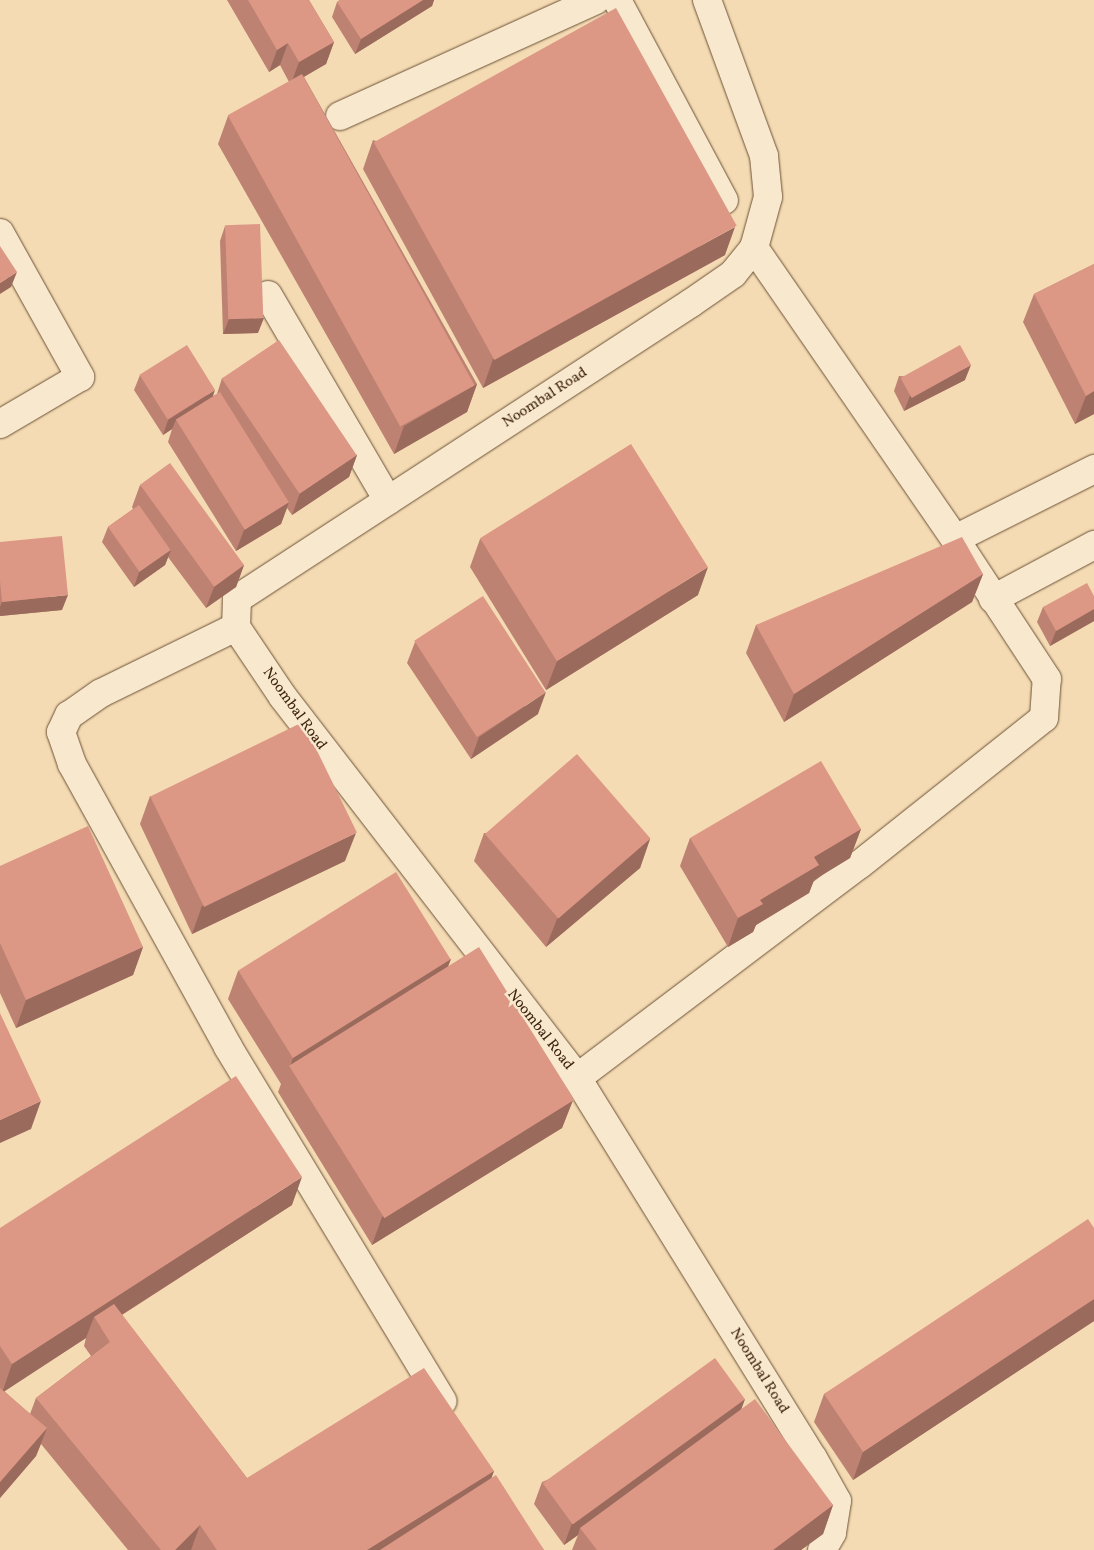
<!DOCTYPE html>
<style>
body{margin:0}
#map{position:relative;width:1094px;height:1550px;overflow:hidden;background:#f4dbb3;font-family:Vollkorn,serif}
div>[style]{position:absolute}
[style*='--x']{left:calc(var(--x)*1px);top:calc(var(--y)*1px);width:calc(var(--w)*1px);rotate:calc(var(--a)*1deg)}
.roads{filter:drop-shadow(0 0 1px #6c5137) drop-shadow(0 0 1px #6c5137)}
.minor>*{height:28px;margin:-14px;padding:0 14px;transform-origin:14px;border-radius:14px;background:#f8e8ce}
.wall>*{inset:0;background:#bd8272}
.shaded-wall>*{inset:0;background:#9a6a5d}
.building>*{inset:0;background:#dc9785;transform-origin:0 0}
span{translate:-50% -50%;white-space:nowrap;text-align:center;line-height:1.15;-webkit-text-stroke:5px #f8e8ce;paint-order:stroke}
.street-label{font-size:15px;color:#3e230e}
</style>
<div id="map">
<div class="roads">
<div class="minor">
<div style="--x:617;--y:0;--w:227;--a:61.9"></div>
<div style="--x:707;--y:0;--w:166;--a:69.9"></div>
<div style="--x:764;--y:156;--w:41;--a:84.4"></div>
<div style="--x:768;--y:197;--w:53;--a:105.4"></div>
<div style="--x:754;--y:248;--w:33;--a:129"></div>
<div style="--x:733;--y:274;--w:51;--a:145.4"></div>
<div style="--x:691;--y:303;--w:542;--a:146.9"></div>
<div style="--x:237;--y:599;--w:28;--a:92"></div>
<div style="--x:236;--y:627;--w:84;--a:56.1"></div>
<div style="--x:283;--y:697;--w:481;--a:52.3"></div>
<div style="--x:577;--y:1078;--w:447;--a:58.2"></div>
<div style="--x:813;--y:1458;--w:49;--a:60.8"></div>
<div style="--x:837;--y:1501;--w:32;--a:99"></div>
<div style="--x:832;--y:1533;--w:20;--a:120"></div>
<div style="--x:340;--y:116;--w:281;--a:-24.4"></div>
<div style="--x:0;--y:233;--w:165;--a:60.9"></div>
<div style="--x:80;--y:377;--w:93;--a:149.6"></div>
<div style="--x:268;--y:295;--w:238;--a:59.7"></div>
<div style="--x:955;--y:539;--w:156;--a:-26.7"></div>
<div style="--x:993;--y:599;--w:115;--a:-28.1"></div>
<div style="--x:236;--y:627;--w:150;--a:153.9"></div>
<div style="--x:101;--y:693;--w:39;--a:145"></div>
<div style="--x:69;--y:715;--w:19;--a:115"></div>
<div style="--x:61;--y:732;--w:34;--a:71"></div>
<div style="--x:72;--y:764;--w:323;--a:61.1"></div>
<div style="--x:228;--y:1047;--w:414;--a:58.8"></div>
<div style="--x:577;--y:1078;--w:353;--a:-37.1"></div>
<div style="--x:859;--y:865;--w:236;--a:-38.5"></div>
<div style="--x:1044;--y:718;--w:39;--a:-86"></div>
<div style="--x:1047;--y:679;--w:168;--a:-123.3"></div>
<div style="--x:955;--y:539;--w:354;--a:-124.6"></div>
</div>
</div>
<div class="wall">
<div style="clip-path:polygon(227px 0,309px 0,334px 42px,326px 64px,304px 77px,477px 384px,467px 412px,394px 454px,218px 144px,228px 116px,289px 82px,280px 65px,269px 72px)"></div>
<div style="clip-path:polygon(340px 0,434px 0,432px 6px,355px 54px,332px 17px,337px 2px)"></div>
<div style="clip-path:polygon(373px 140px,725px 255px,483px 388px,363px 169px)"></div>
<div style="clip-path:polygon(225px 226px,258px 333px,223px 334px,220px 241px)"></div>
<div style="clip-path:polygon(1094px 264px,1094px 414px,1075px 424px,1023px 322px,1034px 294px)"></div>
<div style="clip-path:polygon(140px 375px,213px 396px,217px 394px,222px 378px,357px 455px,349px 477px,292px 515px,287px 508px,281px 524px,236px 551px,168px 442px,172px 429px,163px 435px,134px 390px)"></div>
<div style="clip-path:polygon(899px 376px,965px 380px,904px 411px,894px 391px)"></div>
<div style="clip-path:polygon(140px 485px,244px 565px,236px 587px,206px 608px,168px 557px,165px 565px,134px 587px,102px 542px,108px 527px,133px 509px,132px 507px)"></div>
<div style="clip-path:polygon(480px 539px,698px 595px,546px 690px,470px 567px)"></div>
<div style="clip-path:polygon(0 542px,62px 610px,0 616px)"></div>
<div style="clip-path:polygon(983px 574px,972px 602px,784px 722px,746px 653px,756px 625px)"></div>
<div style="clip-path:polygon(1094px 596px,1094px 621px,1050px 646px,1037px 622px,1043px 607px)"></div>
<div style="clip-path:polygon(415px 642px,538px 714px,471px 759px,407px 663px)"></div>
<div style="clip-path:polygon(150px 796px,345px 861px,192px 934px,140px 824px)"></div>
<div style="clip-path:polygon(861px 829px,850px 858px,814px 880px,809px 893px,756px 925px,753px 932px,728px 947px,680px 866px,690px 838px)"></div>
<div style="clip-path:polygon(484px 833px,650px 839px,640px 868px,546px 947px,474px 861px)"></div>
<div style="clip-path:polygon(0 866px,143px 947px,133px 975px,16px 1028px,0 993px)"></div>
<div style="clip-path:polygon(451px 959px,448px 966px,573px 1100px,562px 1128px,372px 1245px,278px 1092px,281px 1084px,228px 999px,238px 971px)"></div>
<div style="clip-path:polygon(evenodd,292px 1205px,122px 1315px,247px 1478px,494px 1471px,491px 1478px,544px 1550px,128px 1550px,41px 1444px,36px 1456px,0 1498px,0 1228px,292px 1205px,86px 1338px,84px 1346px,91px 1356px,36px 1398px,30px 1414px,4px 1391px,86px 1338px)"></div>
<div style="clip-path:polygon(1094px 1228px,1094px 1321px,853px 1480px,814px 1422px,824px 1394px)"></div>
<div style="clip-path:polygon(745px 1399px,741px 1409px,833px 1505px,823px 1534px,801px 1550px,572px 1550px,578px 1535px,564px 1545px,534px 1504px,542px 1482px)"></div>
</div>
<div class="shaded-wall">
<div style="clip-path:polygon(423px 0,434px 0,432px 6px,355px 54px,361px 39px)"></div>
<div style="clip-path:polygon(334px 42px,326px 64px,291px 84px,299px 62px)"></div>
<div style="clip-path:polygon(288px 43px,280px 65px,269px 72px,277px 50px)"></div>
<div style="clip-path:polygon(735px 227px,725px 255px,483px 388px,493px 359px)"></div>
<div style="clip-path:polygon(17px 272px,11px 287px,0 294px,0 283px)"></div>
<div style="clip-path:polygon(264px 318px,258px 333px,223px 334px,229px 319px)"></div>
<div style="clip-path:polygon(971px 365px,965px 380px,904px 411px,910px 396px)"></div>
<div style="clip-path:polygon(477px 384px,467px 412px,394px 454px,404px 426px)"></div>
<div style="clip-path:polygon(215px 390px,210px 405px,176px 420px,172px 429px,163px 435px,168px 420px)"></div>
<div style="clip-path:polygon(1094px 391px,1094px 414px,1075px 424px,1086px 396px)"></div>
<div style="clip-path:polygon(357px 455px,349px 477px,292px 515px,300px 493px)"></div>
<div style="clip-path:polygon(289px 502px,281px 524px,236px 551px,244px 530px)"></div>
<div style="clip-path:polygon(171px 550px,165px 565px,134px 587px,139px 572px)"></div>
<div style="clip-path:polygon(244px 565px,236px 587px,206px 608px,214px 587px)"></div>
<div style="clip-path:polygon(708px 567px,698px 595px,546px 690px,557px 661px)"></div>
<div style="clip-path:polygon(983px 574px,972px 602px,784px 722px,794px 694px)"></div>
<div style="clip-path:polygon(68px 595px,62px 610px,0 616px,0 607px,2px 602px)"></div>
<div style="clip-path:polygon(1094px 609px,1094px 621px,1050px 646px,1056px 631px)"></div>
<div style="clip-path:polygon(546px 692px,538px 714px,471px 759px,479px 737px)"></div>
<div style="clip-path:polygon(861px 829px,850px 858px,814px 880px,809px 893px,756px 925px,753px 932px,728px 947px,738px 918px,814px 857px)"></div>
<div style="clip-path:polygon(356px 833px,345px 861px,192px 934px,202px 906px)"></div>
<div style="clip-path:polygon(650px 839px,640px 868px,546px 947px,557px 919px)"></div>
<div style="clip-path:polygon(143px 947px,133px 975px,16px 1028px,26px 1000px)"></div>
<div style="clip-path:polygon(451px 959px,440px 987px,290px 1067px,293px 1058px)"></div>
<div style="clip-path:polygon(573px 1100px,562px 1128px,372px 1245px,382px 1217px)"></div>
<div style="clip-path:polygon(41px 1101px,31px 1129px,0 1143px,0 1120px)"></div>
<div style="clip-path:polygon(302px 1177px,292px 1205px,101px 1328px,94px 1317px,86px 1338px,2px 1393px,12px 1364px)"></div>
<div style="clip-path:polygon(1094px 1299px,1094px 1321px,853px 1480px,863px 1452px)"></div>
<div style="clip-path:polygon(745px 1399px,737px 1421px,580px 1528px,578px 1535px,564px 1545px,572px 1523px)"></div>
<div style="clip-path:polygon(47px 1428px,36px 1456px,0 1498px,0 1482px)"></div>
<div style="clip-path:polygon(494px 1471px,484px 1499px,402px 1550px,367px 1550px)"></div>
<div style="clip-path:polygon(833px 1505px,823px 1534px,801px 1550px,773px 1550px)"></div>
<div style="clip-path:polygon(200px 1525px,191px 1550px,175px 1550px)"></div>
</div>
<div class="building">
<div style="clip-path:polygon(248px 0,309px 0,334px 42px,299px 62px,288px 43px,277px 50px)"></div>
<div style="clip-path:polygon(340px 0,423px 0,361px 39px,337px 2px)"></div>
<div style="left:616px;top:8px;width:249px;height:277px;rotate:61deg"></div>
<div style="left:302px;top:74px;width:356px;height:85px;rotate:61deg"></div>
<div style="left:260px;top:224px;width:94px;height:35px;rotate:88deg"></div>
<div style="clip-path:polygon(0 246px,17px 272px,0 283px)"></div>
<div style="clip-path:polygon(1094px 264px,1094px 391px,1086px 396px,1034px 294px)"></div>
<div style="left:279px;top:340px;width:139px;height:69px;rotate:56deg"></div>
<div style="left:187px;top:345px;width:53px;height:56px;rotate:58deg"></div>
<div style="left:960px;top:345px;width:23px;height:68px;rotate:61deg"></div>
<div style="left:220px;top:392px;width:130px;height:52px;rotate:58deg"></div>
<div style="left:631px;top:444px;width:145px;height:178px;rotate:58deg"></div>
<div style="left:170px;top:463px;width:126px;height:37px;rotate:54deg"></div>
<div style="left:139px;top:505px;width:55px;height:38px;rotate:55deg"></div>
<div style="clip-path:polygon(62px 536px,68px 595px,2px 602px,0 581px,0 542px)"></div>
<div style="clip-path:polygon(962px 537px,983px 574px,794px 694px,756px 625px)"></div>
<div style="clip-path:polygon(1087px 583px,1094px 596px,1094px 609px,1056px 631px,1043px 607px)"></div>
<div style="left:483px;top:596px;width:115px;height:82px;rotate:57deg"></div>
<div style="left:303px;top:722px;width:123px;height:170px;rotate:64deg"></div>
<div style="left:577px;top:754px;width:112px;height:122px;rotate:49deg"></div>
<div style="clip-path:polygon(821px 761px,861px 829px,814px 857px,819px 865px,760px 900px,763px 904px,738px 918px,690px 838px)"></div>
<div style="clip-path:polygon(88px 826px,143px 947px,26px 1000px,0 943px,0 866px)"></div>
<div style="left:396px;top:872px;width:103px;height:186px;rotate:58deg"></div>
<div style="left:479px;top:947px;width:180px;height:224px;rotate:58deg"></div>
<div style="clip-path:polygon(0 1013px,41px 1101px,0 1120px)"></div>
<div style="clip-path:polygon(236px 1076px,302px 1177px,12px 1364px,0 1346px,0 1228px)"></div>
<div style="clip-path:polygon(1088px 1219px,1094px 1228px,1094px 1299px,863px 1452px,824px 1394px)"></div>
<div style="clip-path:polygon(114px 1304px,247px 1478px,424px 1368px,494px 1471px,367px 1550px,217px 1550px,200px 1525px,175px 1550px,161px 1550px,36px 1398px,110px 1342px,94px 1317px)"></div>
<div style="left:715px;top:1358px;width:51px;height:213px;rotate:54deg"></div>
<div style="clip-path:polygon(0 1388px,47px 1428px,0 1482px)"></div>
<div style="clip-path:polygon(755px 1399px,833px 1505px,773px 1550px,597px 1550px,580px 1528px)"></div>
<div style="clip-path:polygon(496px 1475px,544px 1550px,380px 1550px)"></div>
</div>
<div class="street-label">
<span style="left:545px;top:398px;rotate:-33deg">Noombal Road</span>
<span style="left:294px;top:709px;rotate:54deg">Noombal Road</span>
<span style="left:540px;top:1030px;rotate:52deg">Noombal Road</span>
<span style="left:759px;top:1371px;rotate:58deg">Noombal Road</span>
</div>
</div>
